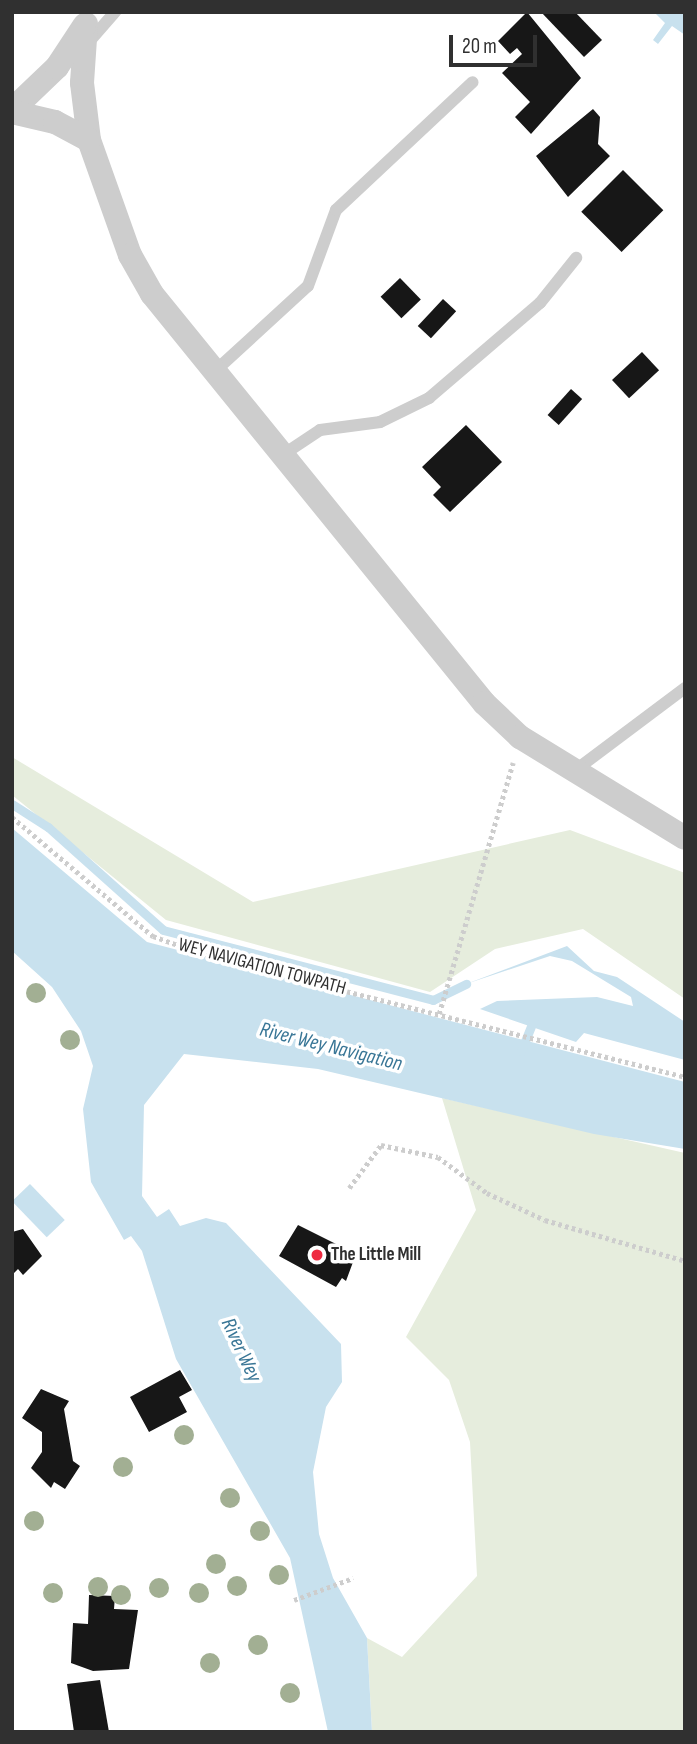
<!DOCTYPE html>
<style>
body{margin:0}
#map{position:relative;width:697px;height:1744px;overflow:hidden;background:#fff;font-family:"Sofia Sans Condensed",sans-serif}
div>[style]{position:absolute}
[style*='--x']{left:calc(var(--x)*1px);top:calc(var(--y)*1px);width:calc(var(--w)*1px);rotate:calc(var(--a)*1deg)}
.green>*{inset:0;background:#e6eddd}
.water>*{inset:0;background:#c8e1ee;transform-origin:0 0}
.stream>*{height:9px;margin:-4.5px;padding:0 4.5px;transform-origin:4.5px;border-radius:4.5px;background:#c8e1ee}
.building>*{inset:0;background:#171717;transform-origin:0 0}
.path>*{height:4.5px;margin-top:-2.25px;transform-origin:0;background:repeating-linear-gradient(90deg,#cdcdcd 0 3.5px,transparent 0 7px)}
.service>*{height:12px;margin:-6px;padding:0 6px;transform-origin:6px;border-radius:6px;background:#cdcdcd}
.minor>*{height:24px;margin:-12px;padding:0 12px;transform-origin:12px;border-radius:12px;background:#cdcdcd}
.trees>*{width:20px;height:20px;margin:-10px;border-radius:50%;background:#a2af93}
.dots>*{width:19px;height:19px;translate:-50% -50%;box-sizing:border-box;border:4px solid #fff;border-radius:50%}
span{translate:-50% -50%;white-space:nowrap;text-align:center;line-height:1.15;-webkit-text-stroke:7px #fff;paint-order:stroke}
.street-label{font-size:19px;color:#303030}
.poi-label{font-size:19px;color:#303030;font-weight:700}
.left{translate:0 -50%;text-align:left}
.water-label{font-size:21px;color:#397696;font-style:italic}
.frame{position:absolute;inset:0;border:14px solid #303030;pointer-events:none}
.scale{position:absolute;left:449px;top:35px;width:88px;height:32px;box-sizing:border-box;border:4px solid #303030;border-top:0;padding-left:9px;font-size:21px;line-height:24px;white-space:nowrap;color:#303030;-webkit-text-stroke:5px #fff;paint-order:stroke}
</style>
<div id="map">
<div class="green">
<div style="clip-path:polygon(12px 757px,253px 902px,570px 830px,685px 873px,685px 999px,583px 929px,495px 949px,430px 992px,166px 920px,12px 795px)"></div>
<div style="clip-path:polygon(442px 1098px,685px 1153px,685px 1732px,372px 1732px,367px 1638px,402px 1657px,477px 1576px,470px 1442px,449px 1380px,406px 1337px,476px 1210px)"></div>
</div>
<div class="water">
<div style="clip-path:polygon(654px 12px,685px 12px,685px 35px,672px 26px,658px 44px,653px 40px,665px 23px)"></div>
<div style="clip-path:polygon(12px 828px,147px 942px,685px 1082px,685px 1149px,594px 1134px,318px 1069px,184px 1054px,144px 1105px,142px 1196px,157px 1217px,169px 1209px,180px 1226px,206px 1218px,226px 1223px,341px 1344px,342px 1382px,326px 1407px,313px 1472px,319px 1534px,333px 1578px,367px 1638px,372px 1732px,328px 1732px,290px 1558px,176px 1359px,142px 1251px,131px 1236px,124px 1240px,91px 1182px,83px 1109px,93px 1066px,81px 1031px,52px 987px,12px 951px)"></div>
<div style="clip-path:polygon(567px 946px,594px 971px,617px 977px,685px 1022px,685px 1060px,584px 1033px,576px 1042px,480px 1009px,497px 1001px,597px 997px,633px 1006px,631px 997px,572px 961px,550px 956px,466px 984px)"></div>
<div style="left:30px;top:1184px;width:50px;height:25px;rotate:46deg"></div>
</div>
<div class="stream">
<div style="--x:12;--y:804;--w:43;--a:32.6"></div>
<div style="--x:48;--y:827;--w:154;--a:41.8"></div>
<div style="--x:163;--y:930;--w:279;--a:14.5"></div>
<div style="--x:433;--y:1000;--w:37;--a:-26"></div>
<div style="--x:521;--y:1051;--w:35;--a:-68"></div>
</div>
<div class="building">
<div style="clip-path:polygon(527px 12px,581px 78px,531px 134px,515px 117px,530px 102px,502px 73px,522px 54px,517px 48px,510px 54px,498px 41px)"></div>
<div style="clip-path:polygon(541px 12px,575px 12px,602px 40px,584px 57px)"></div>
<div style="clip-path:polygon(593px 109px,600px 117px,598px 144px,610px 156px,568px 197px,536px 156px)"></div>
<div style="left:623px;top:170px;width:57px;height:59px;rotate:45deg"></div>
<div style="left:400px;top:278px;width:30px;height:27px;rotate:46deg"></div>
<div style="left:443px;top:299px;width:18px;height:37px;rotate:43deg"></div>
<div style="left:642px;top:352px;width:25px;height:41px;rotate:47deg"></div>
<div style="left:571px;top:389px;width:15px;height:35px;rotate:42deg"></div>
<div style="clip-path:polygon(466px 425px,502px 462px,450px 512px,433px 495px,441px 487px,422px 467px)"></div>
<div style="clip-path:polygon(298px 1225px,356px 1254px,346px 1281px,342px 1278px,336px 1287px,279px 1256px)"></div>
<div style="clip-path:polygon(23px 1229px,42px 1256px,23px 1275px,18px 1269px,12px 1275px,12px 1232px)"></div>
<div style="clip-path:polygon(180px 1370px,192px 1390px,179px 1397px,187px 1412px,149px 1432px,130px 1397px)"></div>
<div style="clip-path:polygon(41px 1389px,69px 1401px,64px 1409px,73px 1461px,80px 1466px,65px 1489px,54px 1482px,51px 1488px,31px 1468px,42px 1452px,42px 1432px,22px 1418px)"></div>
<div style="clip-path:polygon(89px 1595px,115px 1596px,114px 1609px,138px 1610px,129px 1669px,93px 1671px,71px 1663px,73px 1623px,88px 1624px)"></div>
<div style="clip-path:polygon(100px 1680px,109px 1732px,74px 1732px,67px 1684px)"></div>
</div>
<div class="path">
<div style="--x:12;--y:817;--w:185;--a:40.2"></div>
<div style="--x:153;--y:936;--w:62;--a:19.9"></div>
<div style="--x:211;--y:957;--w:489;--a:14.2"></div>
<div style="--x:439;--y:1014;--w:262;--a:-73.6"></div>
<div style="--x:349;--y:1188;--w:54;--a:-53.3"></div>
<div style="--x:381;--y:1145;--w:58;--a:11.9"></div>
<div style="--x:438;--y:1157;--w:61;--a:36.3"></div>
<div style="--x:487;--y:1193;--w:64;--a:25"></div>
<div style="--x:545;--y:1220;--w:146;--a:16.3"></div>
<div style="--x:294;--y:1600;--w:63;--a:-20.4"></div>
</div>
<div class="service">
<div style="--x:87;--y:44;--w:43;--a:-48.8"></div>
<div style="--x:214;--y:372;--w:127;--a:-42.5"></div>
<div style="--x:308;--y:286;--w:81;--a:-69.8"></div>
<div style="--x:336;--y:210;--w:187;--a:-43.1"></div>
<div style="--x:281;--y:456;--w:47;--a:-33.7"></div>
<div style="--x:320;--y:430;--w:61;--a:-7.6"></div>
<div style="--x:380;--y:422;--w:55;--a:-26.1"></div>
<div style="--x:429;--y:398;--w:146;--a:-40.6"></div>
<div style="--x:540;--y:303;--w:58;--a:-51.3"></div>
<div style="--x:573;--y:772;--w:140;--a:-36.9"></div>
</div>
<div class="minor">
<div style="--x:86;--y:24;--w:59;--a:93.9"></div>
<div style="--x:82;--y:83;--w:57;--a:83"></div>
<div style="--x:89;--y:140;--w:122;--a:70.4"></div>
<div style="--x:130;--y:255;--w:45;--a:60.6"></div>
<div style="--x:152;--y:294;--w:527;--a:50.93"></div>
<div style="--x:484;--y:703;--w:50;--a:43.4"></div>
<div style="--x:520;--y:737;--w:193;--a:31.5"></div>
<div style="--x:12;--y:110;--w:62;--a:-43.7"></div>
<div style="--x:57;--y:67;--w:49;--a:-56.6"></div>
<div style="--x:12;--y:112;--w:44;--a:13.1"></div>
<div style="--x:55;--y:122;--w:38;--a:28"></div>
</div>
<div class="trees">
<div style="left:36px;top:993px"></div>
<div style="left:70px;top:1040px"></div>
<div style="left:184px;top:1435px"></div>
<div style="left:123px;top:1467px"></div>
<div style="left:230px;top:1498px"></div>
<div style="left:34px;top:1521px"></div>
<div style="left:260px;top:1531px"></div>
<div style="left:216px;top:1564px"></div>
<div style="left:279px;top:1575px"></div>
<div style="left:237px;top:1586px"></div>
<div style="left:98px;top:1587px"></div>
<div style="left:159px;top:1588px"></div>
<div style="left:53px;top:1593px"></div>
<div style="left:199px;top:1593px"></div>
<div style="left:121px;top:1595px"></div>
<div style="left:258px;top:1645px"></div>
<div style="left:210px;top:1663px"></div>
<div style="left:290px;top:1693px"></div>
</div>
<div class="dots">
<div style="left:317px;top:1255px;background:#ee2a41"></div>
</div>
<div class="street-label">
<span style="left:262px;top:967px;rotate:15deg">WEY NAVIGATION TOWPATH</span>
</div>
<div class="poi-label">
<span class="left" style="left:331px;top:1255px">The Little Mill</span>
</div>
<div class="water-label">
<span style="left:331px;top:1047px;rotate:14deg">River Wey Navigation</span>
<span style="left:241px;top:1350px;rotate:65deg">River Wey</span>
</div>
<div class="frame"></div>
<div class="scale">20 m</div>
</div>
